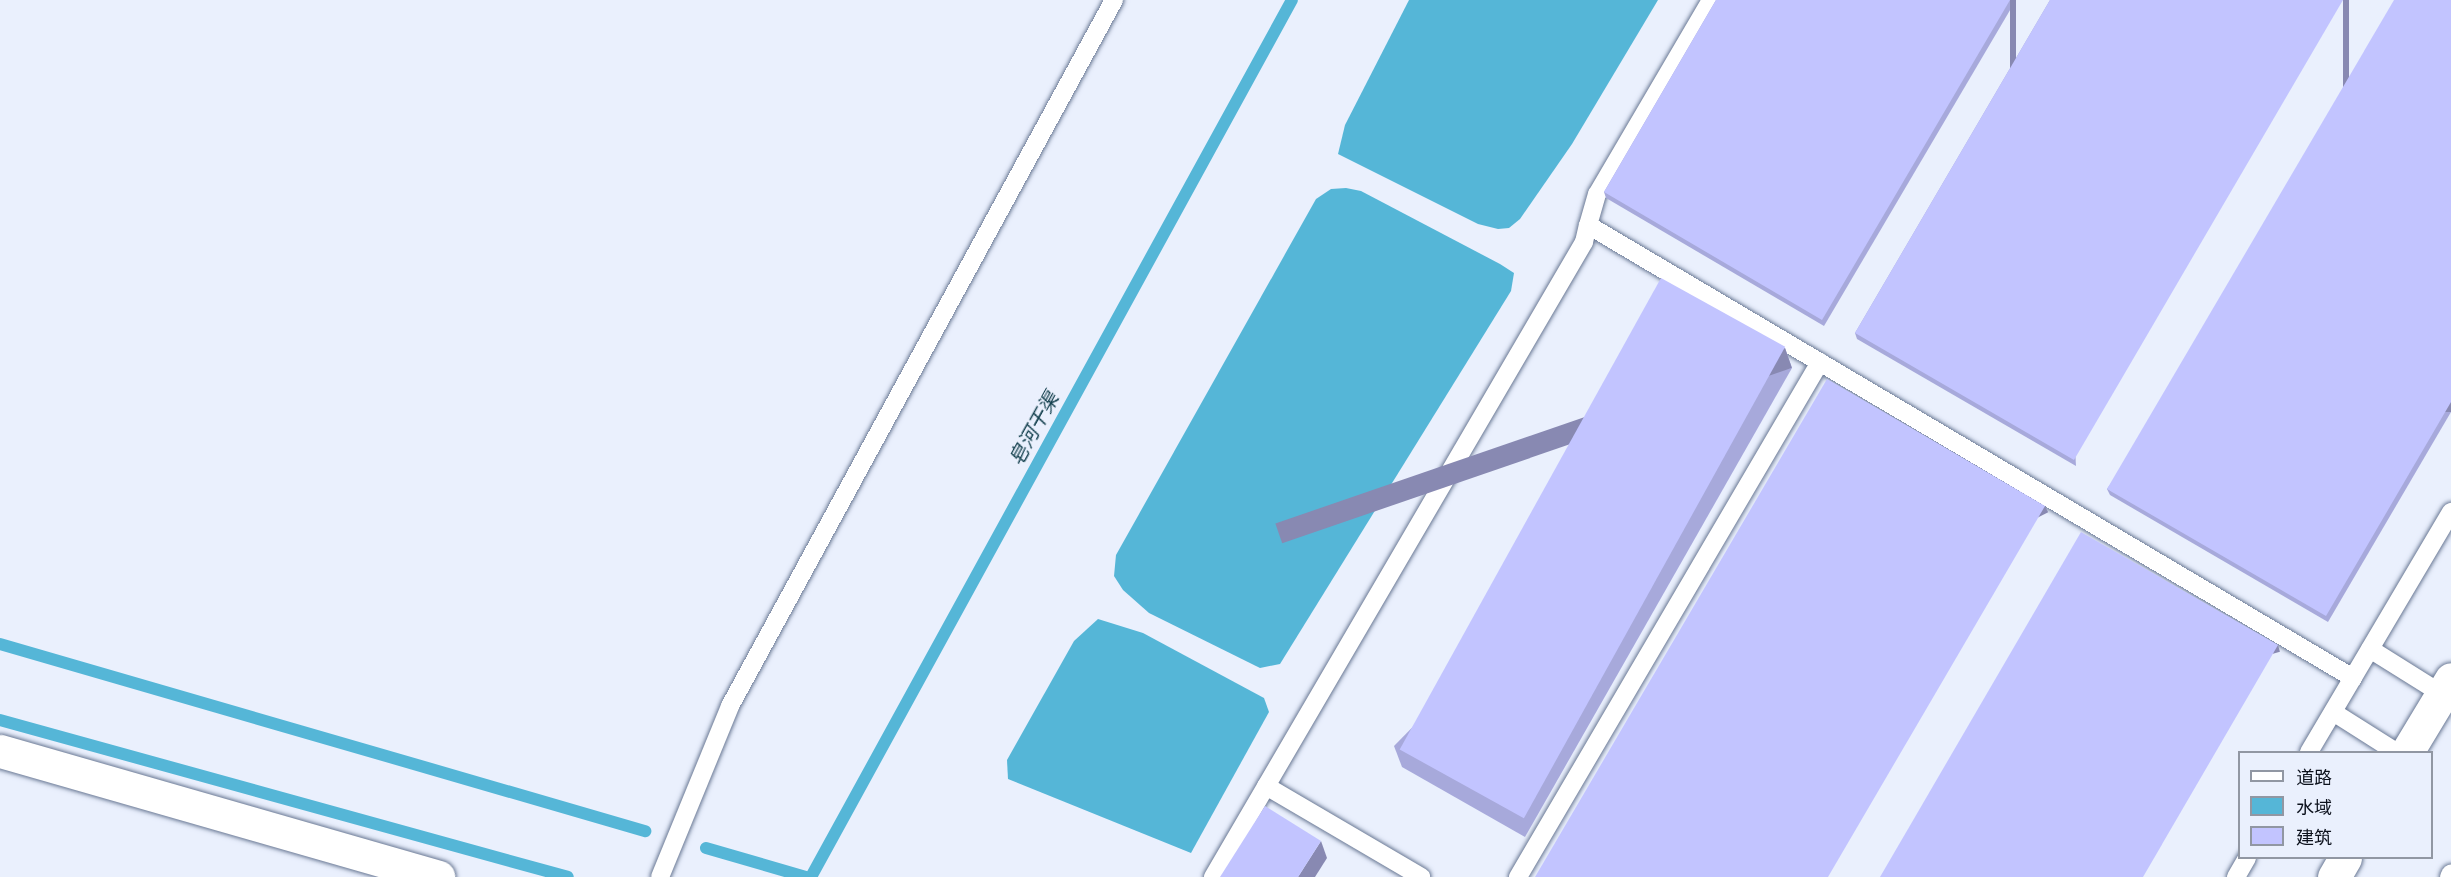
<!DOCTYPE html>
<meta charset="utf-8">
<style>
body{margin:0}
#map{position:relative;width:2451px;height:877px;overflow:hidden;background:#eaf0fd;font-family:Inter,"Noto Sans SC",sans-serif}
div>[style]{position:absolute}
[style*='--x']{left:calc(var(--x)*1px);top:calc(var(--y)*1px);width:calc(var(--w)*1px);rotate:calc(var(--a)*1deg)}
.water>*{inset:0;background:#55b6d7}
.stream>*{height:12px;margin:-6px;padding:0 6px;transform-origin:6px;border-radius:6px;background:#55b6d7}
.roads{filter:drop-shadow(0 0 2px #697894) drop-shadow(0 0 2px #697894)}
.service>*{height:18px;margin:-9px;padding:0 9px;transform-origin:9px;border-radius:9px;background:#fff}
.minor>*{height:33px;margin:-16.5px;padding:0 16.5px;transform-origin:16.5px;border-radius:16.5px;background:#fff}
.secondary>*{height:33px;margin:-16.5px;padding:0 16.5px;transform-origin:16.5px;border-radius:16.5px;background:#fff}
.wall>*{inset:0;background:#a7a9db}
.shaded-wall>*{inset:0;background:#8889b2;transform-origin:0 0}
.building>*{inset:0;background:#c2c4ff;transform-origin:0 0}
span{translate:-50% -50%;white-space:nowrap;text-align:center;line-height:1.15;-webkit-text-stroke:6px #eaf0fd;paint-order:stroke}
.water-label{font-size:20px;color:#14404e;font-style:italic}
.legend{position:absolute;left:2238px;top:751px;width:195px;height:108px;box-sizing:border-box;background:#eaf0fd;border:2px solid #9197a3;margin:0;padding:8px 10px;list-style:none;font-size:18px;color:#0c111c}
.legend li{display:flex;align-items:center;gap:12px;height:30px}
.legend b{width:30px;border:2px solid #9197a3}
</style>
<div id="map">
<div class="water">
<div style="clip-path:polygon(1409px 0,1658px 0,1572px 144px,1520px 219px,1509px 228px,1498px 229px,1478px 224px,1338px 154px,1345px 125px)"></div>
<div style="clip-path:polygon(1346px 188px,1361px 191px,1500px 264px,1514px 273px,1511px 291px,1280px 664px,1260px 668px,1149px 613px,1123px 590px,1114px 576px,1116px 555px,1316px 199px,1331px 189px)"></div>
<div style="clip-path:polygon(1098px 619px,1143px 633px,1264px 698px,1269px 712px,1191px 853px,1008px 779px,1007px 760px,1074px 641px)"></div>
</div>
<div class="stream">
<div style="--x:0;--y:644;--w:672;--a:16.17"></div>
<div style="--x:0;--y:720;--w:589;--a:15.45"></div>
<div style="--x:706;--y:848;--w:104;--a:16.2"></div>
<div style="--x:811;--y:877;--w:1000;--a:-61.26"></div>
</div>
<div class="roads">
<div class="service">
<div style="--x:1711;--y:0;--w:225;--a:120.4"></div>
<div style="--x:1597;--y:194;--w:32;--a:106"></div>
<div style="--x:1588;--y:225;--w:889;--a:30.63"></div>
<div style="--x:2370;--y:649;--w:85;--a:32"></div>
<div style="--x:2333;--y:712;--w:75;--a:32.4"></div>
<div style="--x:2309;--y:752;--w:279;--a:-59.4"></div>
<div style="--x:1266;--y:786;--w:180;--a:30.4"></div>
<div style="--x:660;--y:877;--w:185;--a:-67.7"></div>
<div style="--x:730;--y:706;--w:804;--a:-61.46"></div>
<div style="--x:1213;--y:877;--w:735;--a:-59.7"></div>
<div style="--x:1584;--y:242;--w:17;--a:-77"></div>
<div style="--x:1518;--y:877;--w:597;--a:-59.61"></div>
<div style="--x:2236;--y:877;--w:22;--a:-60"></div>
<div style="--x:2449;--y:877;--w:4;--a:-63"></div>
</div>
<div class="minor">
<div style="--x:0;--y:751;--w:456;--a:16"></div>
</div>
<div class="secondary">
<div style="--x:2407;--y:752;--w:85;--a:-58.9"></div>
<div style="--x:2334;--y:877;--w:22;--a:-60"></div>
</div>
</div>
<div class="wall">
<div style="clip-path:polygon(1716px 0,2016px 0,1824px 326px,1606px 198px,1604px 192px)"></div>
<div style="clip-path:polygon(2050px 0,2076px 466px,1857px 339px,1855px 333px)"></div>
<div style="clip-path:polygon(2451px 0,2451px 412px,2328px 622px,2110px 495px,2107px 489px)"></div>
<div style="clip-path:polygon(1785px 348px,1792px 368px,1525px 837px,1402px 767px,1394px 746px)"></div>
</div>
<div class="shaded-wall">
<div style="left:2010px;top:0;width:6px;height:371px"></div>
<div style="left:2343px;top:0;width:6px;height:533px"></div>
<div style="left:1785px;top:348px;width:21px;height:539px;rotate:71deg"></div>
<div style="left:2451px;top:402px;width:10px;height:248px;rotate:90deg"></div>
<div style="left:2045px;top:506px;width:7px;height:430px;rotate:63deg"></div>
<div style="left:2278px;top:645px;width:7px;height:268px;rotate:74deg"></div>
<div style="clip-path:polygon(1321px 841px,1327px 858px,1315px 877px,1298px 877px)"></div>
</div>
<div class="building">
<div style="clip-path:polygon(1716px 0,2010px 0,1822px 320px,1604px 192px)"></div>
<div style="clip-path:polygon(2050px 0,2343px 0,2074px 460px,1855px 333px)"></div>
<div style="clip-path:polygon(2394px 0,2451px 0,2451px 402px,2326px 616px,2107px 489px)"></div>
<div style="left:1661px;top:278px;width:142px;height:539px;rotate:29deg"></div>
<div style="clip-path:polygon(1827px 379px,2045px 506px,1828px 877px,1535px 877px)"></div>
<div style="clip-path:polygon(2081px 532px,2278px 645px,2143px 877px,1880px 877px)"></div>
<div style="clip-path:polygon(1265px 806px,1321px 841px,1298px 877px,1220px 877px)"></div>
</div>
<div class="water-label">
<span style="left:1034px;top:429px;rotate:-61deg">皂河干渠</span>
</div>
<ul class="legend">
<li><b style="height:8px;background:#fff"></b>道路</li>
<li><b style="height:16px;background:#55b6d7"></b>水域</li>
<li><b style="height:16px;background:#c2c4ff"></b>建筑</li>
</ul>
</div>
